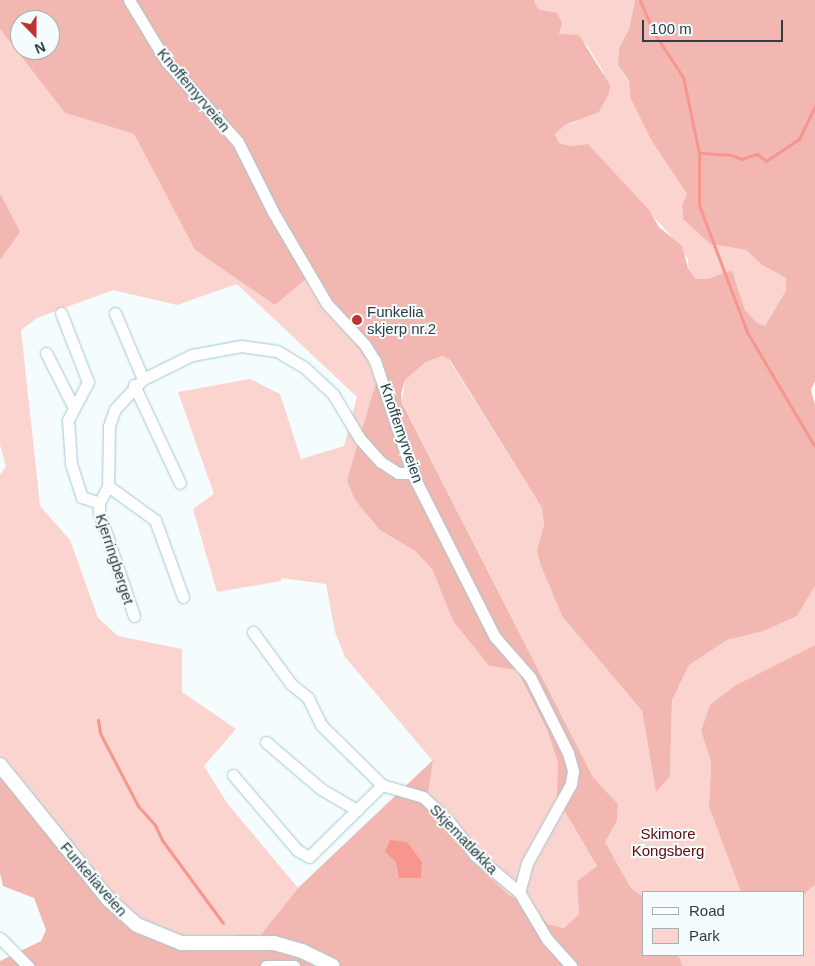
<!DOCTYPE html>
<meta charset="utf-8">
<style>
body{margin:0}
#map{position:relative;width:815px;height:966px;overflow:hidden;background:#f4fcfe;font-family:Helvetica,sans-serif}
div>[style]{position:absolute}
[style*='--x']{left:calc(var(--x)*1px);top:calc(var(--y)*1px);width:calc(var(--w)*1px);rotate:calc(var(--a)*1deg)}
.green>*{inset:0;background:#fbd4cf}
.forest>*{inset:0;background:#f3b7b1}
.water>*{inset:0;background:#f7968d}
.stream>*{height:3px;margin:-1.5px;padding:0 1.5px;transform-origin:1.5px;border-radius:1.5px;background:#f7968d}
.roads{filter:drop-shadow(0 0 1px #a2c9d1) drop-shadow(0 0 1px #a2c9d1)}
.minor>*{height:11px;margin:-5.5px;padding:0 5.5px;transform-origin:5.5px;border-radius:5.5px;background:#fff}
.tertiary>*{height:14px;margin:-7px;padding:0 7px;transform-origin:7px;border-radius:7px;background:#fff}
.dots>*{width:14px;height:14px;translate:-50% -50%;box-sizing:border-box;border:2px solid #f4fcfe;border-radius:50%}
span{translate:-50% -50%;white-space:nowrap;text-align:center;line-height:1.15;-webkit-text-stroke:4px #f4fcfe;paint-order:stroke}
.street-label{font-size:15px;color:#2f3e42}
.poi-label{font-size:15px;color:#2f3e42}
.left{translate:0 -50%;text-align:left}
.park-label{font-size:15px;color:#610a0d}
.legend{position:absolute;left:642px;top:891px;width:162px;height:65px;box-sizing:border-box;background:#f4fcfe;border:1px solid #a5b0b3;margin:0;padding:6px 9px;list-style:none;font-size:15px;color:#2f3e42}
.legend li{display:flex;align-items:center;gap:10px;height:25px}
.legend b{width:25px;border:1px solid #a5b0b3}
.north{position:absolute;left:10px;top:10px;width:50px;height:50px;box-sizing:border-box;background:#f4fcfe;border:1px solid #a5b0b3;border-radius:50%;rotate:158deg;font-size:14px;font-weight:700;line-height:20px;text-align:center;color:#2f3e42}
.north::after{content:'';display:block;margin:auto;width:18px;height:22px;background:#c13332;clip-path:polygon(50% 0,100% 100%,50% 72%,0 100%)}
.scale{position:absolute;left:642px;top:20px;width:141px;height:22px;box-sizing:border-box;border:2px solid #2f3e42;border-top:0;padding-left:6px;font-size:15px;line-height:18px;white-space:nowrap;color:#2f3e42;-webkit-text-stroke:4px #f4fcfe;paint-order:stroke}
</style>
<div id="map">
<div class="green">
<div style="clip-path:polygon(635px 0,629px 29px,619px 48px,618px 65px,629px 82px,630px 97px,651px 140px,687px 194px,682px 205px,683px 219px,710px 244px,746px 250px,762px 265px,786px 278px,787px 291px,765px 326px,756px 322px,745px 310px,732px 270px,707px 279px,696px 279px,688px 267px,688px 259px,670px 235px,588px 144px,571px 146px,559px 143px,555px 134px,565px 125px,576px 122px,604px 73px,587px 45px,559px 34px,549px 11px,538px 9px,534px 0)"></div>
<div style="clip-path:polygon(0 29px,65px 113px,134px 134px,195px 250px,275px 304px,308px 277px,378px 376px,372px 401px,380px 530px,415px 551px,432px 569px,453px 621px,489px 666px,517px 670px,547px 730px,558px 763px,558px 798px,597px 866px,577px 881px,579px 914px,564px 928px,548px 924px,532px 906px,509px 895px,472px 861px,426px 806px,432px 760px,345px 657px,335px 632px,326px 584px,281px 578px,281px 581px,217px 592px,193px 509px,214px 494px,178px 392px,250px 379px,280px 394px,301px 459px,344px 446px,357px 397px,237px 284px,177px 305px,113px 290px,37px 318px,21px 330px,40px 506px,70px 540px,98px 618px,118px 636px,182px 649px,182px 692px,236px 729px,204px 766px,227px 803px,298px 888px,261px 936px,237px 935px,217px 944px,195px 942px,129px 920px,0 764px,0 475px,6px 466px,0 445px,0 260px,19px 232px,0 193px)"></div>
<div style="clip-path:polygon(442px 356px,449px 360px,542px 508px,544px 525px,537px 550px,562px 616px,642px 711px,656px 791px,670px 776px,672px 699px,689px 665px,727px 640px,764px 631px,797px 616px,815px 586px,815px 645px,736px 685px,701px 731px,711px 762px,709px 807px,741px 892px,644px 892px,644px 897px,631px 888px,605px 842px,617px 821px,618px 804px,593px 777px,402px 402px,405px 380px,426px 362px)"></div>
<div style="clip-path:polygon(815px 885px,815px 966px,683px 966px,678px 955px,804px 955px,804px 894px)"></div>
</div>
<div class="forest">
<div style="clip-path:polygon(evenodd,0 0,534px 0,538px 9px,557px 13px,562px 23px,559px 34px,579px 35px,610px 85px,609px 93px,599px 112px,565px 125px,555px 134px,559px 143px,571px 146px,588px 144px,649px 210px,659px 227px,682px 246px,688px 268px,696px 279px,707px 279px,732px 270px,745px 310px,756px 322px,765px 326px,786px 291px,786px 278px,762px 265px,746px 250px,710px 244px,683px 219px,682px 205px,687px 194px,651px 140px,630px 97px,629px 81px,618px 65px,619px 48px,629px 29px,635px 0,815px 0,815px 381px,811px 390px,815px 405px,815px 586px,797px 616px,764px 631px,727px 640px,689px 665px,672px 700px,670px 776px,656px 792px,642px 711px,562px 616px,540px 563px,537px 550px,544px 525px,542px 508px,450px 360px,442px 356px,426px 362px,405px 380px,401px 394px,402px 403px,593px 777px,618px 804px,617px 821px,605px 842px,631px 888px,644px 897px,644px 955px,678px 955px,683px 966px,0 966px,0 961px,41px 941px,46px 930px,34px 898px,3px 886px,0 873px,0 764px,56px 840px,148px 931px,217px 944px,237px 935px,261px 935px,298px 888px,433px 760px,426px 806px,472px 861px,509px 895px,532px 906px,548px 924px,564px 928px,579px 914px,577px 881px,597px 866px,557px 798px,558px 763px,547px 730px,517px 670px,489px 666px,453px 621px,432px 569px,415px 551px,380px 530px,355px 500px,347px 480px,378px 376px,308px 277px,275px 305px,195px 250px,134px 134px,65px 113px,0 29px,0 0,20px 20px,50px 20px,50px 50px,20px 50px,20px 20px)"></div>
<div style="clip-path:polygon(0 193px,20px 232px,0 260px)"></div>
<div style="clip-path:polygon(815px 645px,815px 885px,804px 894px,741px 892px,709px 807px,711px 762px,701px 731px,710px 705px,736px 685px)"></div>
</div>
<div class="water">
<div style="clip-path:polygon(390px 840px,407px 842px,422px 862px,421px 878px,399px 878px,396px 862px,385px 852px)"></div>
</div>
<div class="stream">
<div style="--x:640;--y:0;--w:32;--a:68"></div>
<div style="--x:652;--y:30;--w:56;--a:56.6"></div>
<div style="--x:683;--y:77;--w:78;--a:78.1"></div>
<div style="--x:815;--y:106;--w:37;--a:116"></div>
<div style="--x:799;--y:139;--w:40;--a:146"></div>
<div style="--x:766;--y:161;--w:11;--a:-142"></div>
<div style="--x:757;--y:154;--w:16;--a:162"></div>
<div style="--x:742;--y:159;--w:12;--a:-160"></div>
<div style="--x:731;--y:155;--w:32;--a:-176"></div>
<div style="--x:699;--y:153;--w:52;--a:90"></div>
<div style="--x:699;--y:205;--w:136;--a:69.3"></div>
<div style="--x:747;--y:332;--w:134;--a:59.4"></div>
<div style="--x:98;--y:720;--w:13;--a:81"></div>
<div style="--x:100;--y:733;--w:82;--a:62.5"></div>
<div style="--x:138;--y:806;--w:25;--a:48"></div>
<div style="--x:155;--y:825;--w:17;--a:65"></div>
<div style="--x:162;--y:840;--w:103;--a:53.7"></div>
</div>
<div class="roads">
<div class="minor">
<div style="--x:129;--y:0;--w:71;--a:58.8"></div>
<div style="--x:166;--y:61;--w:108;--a:48.4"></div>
<div style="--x:238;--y:142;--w:78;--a:63.4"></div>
<div style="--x:273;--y:212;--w:107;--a:59.6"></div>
<div style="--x:327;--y:304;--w:56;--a:47.2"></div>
<div style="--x:365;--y:345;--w:19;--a:58"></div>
<div style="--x:375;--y:361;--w:118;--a:71.7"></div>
<div style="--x:412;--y:473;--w:184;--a:63.2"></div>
<div style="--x:495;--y:637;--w:53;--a:48.8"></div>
<div style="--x:530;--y:677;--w:85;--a:63.4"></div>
<div style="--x:568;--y:753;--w:19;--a:74"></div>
<div style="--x:573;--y:771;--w:13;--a:99"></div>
<div style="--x:571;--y:784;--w:90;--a:119.1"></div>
<div style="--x:527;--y:863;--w:30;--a:105"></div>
<div style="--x:61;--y:313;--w:74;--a:68.6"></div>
<div style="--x:88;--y:382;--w:43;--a:117.8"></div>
<div style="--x:68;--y:420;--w:44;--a:86.1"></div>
<div style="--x:71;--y:464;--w:35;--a:72"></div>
<div style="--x:82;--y:497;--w:18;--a:19"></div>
<div style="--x:115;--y:313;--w:72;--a:67"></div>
<div style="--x:46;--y:353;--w:59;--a:63"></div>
<div style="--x:134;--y:385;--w:108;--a:64.9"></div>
<div style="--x:108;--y:486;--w:58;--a:35.9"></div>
<div style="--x:155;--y:520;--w:82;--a:70"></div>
<div style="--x:134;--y:616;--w:110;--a:-108.6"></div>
<div style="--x:99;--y:512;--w:9;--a:-90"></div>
<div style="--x:99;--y:503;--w:19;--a:-62"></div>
<div style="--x:108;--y:486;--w:60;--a:-89"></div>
<div style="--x:109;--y:426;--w:18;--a:-71"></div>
<div style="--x:115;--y:409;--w:41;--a:-47"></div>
<div style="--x:143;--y:379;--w:55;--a:-26.1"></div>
<div style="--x:192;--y:355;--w:50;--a:-10.4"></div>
<div style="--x:241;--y:346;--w:36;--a:8"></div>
<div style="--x:277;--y:351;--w:31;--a:31"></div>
<div style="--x:304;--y:367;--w:40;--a:43"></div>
<div style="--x:333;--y:394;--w:52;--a:59"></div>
<div style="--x:360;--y:439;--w:31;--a:48"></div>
<div style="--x:381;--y:462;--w:20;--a:33"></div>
<div style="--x:398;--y:473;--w:14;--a:0"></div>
<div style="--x:253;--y:632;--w:64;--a:53.8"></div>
<div style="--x:291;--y:684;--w:22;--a:39"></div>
<div style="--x:308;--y:698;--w:30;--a:64"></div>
<div style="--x:321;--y:725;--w:86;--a:44.5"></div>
<div style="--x:266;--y:742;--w:72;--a:40.5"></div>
<div style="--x:321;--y:789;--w:42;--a:30.3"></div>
<div style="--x:233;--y:775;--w:99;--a:49.5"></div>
<div style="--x:297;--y:850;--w:14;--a:30"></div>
<div style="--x:309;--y:857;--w:103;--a:-44.6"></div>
<div style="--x:382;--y:785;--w:43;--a:16.3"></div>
<div style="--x:423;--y:797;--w:34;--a:43"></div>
<div style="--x:448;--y:820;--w:44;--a:52.4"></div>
<div style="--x:475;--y:855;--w:57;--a:40.1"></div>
<div style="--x:519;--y:892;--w:55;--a:59.2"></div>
<div style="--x:547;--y:939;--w:36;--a:48"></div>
<div style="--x:0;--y:938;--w:40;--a:45"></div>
<div style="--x:266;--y:966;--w:28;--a:0"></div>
</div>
<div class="tertiary">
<div style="--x:0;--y:765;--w:172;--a:51.1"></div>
<div style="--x:108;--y:899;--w:39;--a:42"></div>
<div style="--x:137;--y:925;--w:48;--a:22.2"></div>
<div style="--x:181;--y:943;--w:93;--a:0"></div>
<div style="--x:274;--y:943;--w:29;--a:16"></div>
<div style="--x:302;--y:951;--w:34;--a:26"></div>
</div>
</div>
<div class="dots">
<div style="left:357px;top:320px;background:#c13332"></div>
</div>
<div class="street-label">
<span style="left:194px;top:90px;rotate:50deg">Knoffemyrveien</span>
<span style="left:402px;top:433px;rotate:71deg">Knoffemyrveien</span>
<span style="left:115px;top:559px;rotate:72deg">Kjerringberget</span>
<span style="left:464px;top:839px;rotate:46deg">Skjematløkka</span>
<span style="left:94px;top:879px;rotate:49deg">Funkeliaveien</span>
</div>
<div class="poi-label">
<span class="left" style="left:367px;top:320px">Funkelia<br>skjerp nr.2</span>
</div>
<div class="park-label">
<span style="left:668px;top:842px">Skimore<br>Kongsberg</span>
</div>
<ul class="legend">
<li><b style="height:6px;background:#fff"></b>Road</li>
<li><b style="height:14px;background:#fbd4cf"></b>Park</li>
</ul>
<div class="north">N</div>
<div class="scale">100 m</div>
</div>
